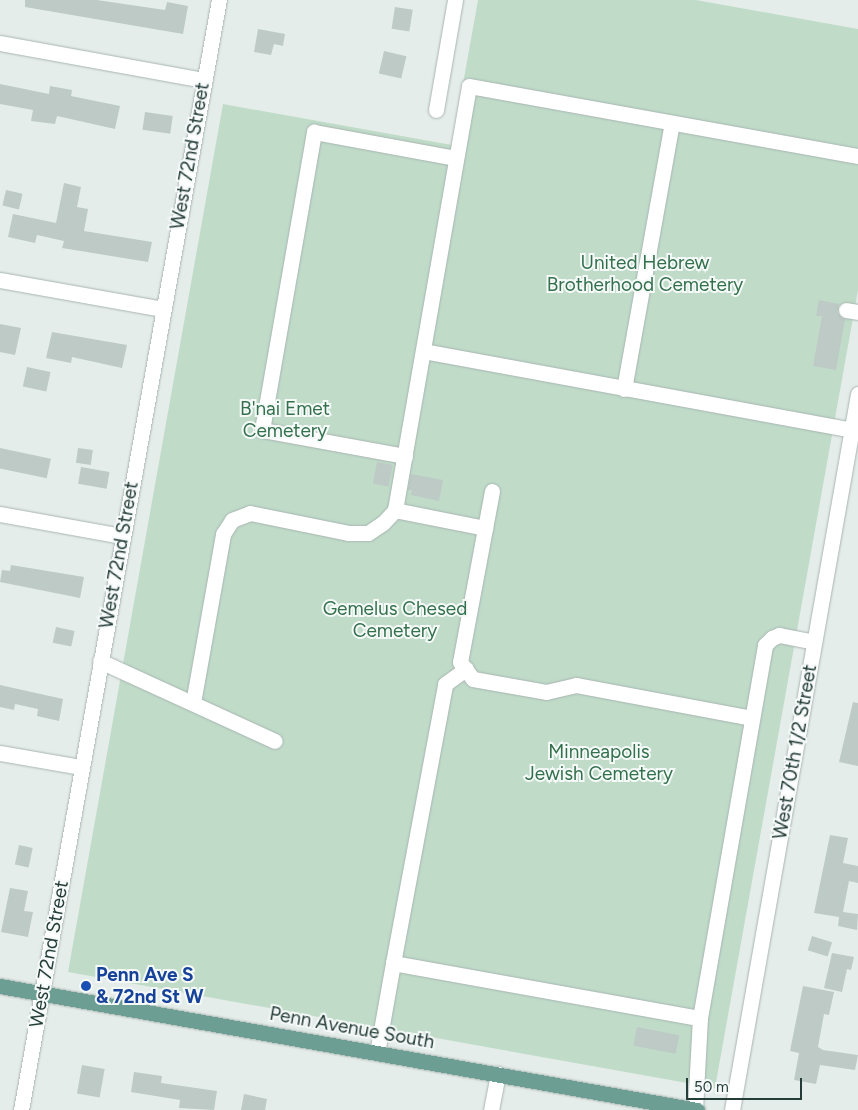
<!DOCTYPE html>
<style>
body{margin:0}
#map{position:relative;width:858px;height:1110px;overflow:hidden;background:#e5edea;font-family:Figtree,sans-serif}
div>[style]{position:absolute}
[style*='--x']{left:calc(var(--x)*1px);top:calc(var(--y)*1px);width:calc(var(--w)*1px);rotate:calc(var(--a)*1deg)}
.green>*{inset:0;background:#c0dcc9}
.building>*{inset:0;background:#bdcac6;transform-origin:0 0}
.roads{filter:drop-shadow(0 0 1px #a8b5b1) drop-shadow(0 0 1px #a8b5b1)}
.minor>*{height:15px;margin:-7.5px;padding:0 7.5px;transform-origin:7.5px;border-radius:7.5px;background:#fff}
.major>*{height:15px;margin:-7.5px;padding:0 7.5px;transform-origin:7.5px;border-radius:7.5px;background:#6d9e94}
.dots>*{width:14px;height:14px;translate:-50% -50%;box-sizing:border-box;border:2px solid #f5f9f8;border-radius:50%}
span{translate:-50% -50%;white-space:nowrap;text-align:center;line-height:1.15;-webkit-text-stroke:4px #f5f9f8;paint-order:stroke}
.street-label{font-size:19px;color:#253d38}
.park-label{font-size:19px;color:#33714d}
.transit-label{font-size:19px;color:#164399;font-weight:700}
.left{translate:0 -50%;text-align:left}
.scale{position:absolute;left:686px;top:1078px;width:116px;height:22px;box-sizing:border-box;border:2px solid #253d38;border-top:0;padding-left:6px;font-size:15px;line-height:18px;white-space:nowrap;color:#253d38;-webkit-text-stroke:4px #f5f9f8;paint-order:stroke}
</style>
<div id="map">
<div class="green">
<div style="clip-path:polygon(478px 0,696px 0,858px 29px,858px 290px,715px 1088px,68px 972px,223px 104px,452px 145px)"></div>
</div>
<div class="building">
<div style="clip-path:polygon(25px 0,97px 0,165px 10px,167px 2px,188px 6px,183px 34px,25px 7px)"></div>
<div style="left:395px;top:7px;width:18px;height:22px;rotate:9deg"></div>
<div style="clip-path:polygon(258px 29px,285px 34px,283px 46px,274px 44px,271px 55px,254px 52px)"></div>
<div style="left:384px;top:51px;width:23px;height:23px;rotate:13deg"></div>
<div style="clip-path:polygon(0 84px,49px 94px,50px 86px,72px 90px,71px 96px,120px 106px,115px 129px,57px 116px,55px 124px,31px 121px,33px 110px,0 104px)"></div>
<div style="left:145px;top:112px;width:28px;height:18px;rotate:8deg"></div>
<div style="clip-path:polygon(64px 183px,81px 187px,77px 207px,88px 209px,84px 231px,152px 242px,148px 262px,62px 248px,64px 241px,37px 235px,35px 243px,8px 237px,13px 214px,56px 223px)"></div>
<div style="left:6px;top:190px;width:17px;height:16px;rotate:13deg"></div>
<div style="clip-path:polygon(819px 300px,839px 304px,837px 313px,845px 319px,836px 370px,813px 366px,822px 316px,816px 316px)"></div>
<div style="clip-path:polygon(0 324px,21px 328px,15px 355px,0 352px)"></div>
<div style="clip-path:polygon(52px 332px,127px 345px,122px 368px,72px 357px,71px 363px,46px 358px)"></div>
<div style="left:27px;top:367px;width:24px;height:20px;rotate:12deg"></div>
<div style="left:0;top:448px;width:52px;height:20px;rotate:12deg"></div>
<div style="left:78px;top:448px;width:15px;height:15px;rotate:8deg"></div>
<div style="left:377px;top:462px;width:16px;height:22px;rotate:11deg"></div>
<div style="left:81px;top:467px;width:29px;height:17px;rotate:10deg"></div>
<div style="clip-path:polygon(411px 474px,443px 480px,439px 501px,411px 495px,412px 490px,408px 490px)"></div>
<div style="clip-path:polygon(11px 565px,84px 577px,80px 598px,0 582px,2px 570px,10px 571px)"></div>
<div style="left:56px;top:627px;width:19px;height:16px;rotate:12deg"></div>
<div style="clip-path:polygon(0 685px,63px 699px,59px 721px,37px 716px,38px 709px,15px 704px,14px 710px,0 707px)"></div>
<div style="clip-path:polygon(853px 702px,858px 703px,858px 766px,839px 762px)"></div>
<div style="clip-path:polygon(830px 835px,848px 838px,843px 863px,858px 866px,858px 883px,849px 881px,843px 912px,858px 914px,857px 930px,838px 926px,839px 917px,814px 913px)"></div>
<div style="left:19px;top:845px;width:14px;height:20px;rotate:12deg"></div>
<div style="clip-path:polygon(10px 888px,28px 891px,24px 911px,33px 912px,28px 937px,1px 932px)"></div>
<div style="left:812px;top:936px;width:21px;height:15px;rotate:17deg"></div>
<div style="clip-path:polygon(832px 953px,854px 957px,851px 970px,847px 969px,842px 992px,824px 988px)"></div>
<div style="clip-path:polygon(803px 986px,834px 992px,829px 1015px,824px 1014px,818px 1047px,823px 1050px,858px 1055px,855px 1070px,820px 1065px,816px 1084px,794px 1080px,799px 1053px,790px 1051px)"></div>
<div style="left:637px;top:1027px;width:43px;height:19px;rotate:11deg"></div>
<div style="left:82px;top:1065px;width:23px;height:29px;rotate:10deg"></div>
<div style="clip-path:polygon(134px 1072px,162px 1076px,161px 1083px,217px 1091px,214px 1110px,179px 1108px,180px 1100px,131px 1092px)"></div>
<div style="clip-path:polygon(244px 1094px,267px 1099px,265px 1110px,241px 1110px)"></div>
</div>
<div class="roads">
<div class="minor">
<div style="--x:0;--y:43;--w:207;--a:10.3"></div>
<div style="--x:436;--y:110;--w:112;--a:-80.2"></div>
<div style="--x:0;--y:280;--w:165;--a:10.1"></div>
<div style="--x:846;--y:310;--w:12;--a:9"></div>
<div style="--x:423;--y:351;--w:436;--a:10.4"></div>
<div style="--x:624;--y:389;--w:270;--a:-79.8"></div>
<div style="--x:405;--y:456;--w:145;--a:-169.7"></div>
<div style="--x:262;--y:430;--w:303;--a:-80.1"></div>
<div style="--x:314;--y:132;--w:144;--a:10.4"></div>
<div style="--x:492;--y:491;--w:174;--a:100.6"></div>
<div style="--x:460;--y:662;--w:21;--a:53"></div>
<div style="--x:473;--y:679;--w:74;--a:10.1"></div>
<div style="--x:546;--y:692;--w:31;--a:-13"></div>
<div style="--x:576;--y:685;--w:179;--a:10.6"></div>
<div style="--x:395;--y:510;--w:92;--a:11.3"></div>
<div style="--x:0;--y:514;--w:124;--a:10.2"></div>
<div style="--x:100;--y:661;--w:192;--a:24.6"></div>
<div style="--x:193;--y:703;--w:172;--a:-79.9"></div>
<div style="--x:223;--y:534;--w:17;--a:-57"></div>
<div style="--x:232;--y:520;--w:19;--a:-21"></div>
<div style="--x:250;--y:513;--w:100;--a:11.5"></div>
<div style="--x:348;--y:533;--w:20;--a:0"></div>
<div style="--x:368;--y:533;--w:18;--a:-34"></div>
<div style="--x:383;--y:523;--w:18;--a:-47"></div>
<div style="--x:395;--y:510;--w:430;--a:-80.1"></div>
<div style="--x:469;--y:86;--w:395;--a:10.2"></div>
<div style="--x:0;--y:753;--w:81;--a:9.9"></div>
<div style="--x:393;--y:963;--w:284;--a:-79.4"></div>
<div style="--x:445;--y:684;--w:26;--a:-36"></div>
<div style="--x:377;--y:1053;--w:91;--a:-79.9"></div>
<div style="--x:393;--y:963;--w:312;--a:10.2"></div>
<div style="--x:21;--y:1110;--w:1128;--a:-79.89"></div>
<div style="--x:491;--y:1110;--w:37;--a:-79"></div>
<div style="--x:695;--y:1110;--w:92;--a:-86.9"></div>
<div style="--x:700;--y:1018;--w:379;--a:-80.1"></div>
<div style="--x:765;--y:645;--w:10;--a:-45"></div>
<div style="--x:772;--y:638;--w:8;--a:-23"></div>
<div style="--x:779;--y:635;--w:36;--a:11"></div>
<div style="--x:732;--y:1110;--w:727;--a:-80.02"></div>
</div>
<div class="major">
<div style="--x:0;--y:986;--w:708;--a:10.09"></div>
</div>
</div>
<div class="dots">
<div style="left:86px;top:986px;background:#1a4fb4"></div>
</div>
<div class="street-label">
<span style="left:190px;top:156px;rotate:-80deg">West 72nd Street</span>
<span style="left:119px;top:555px;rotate:-80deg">West 72nd Street</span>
<span style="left:795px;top:752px;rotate:-80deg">West 70th 1/2 Street</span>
<span style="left:49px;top:954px;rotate:-80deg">West 72nd Street</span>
<span style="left:352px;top:1028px;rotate:10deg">Penn Avenue South</span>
</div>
<div class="park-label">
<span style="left:645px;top:274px">United Hebrew<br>Brotherhood Cemetery</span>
<span style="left:285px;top:420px">B'nai Emet<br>Cemetery</span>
<span style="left:395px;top:620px">Gemelus Chesed<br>Cemetery</span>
<span style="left:599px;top:763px">Minneapolis<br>Jewish Cemetery</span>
</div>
<div class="transit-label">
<span class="left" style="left:96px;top:986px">Penn Ave S<br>&amp; 72nd St W</span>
</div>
<div class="scale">50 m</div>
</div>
